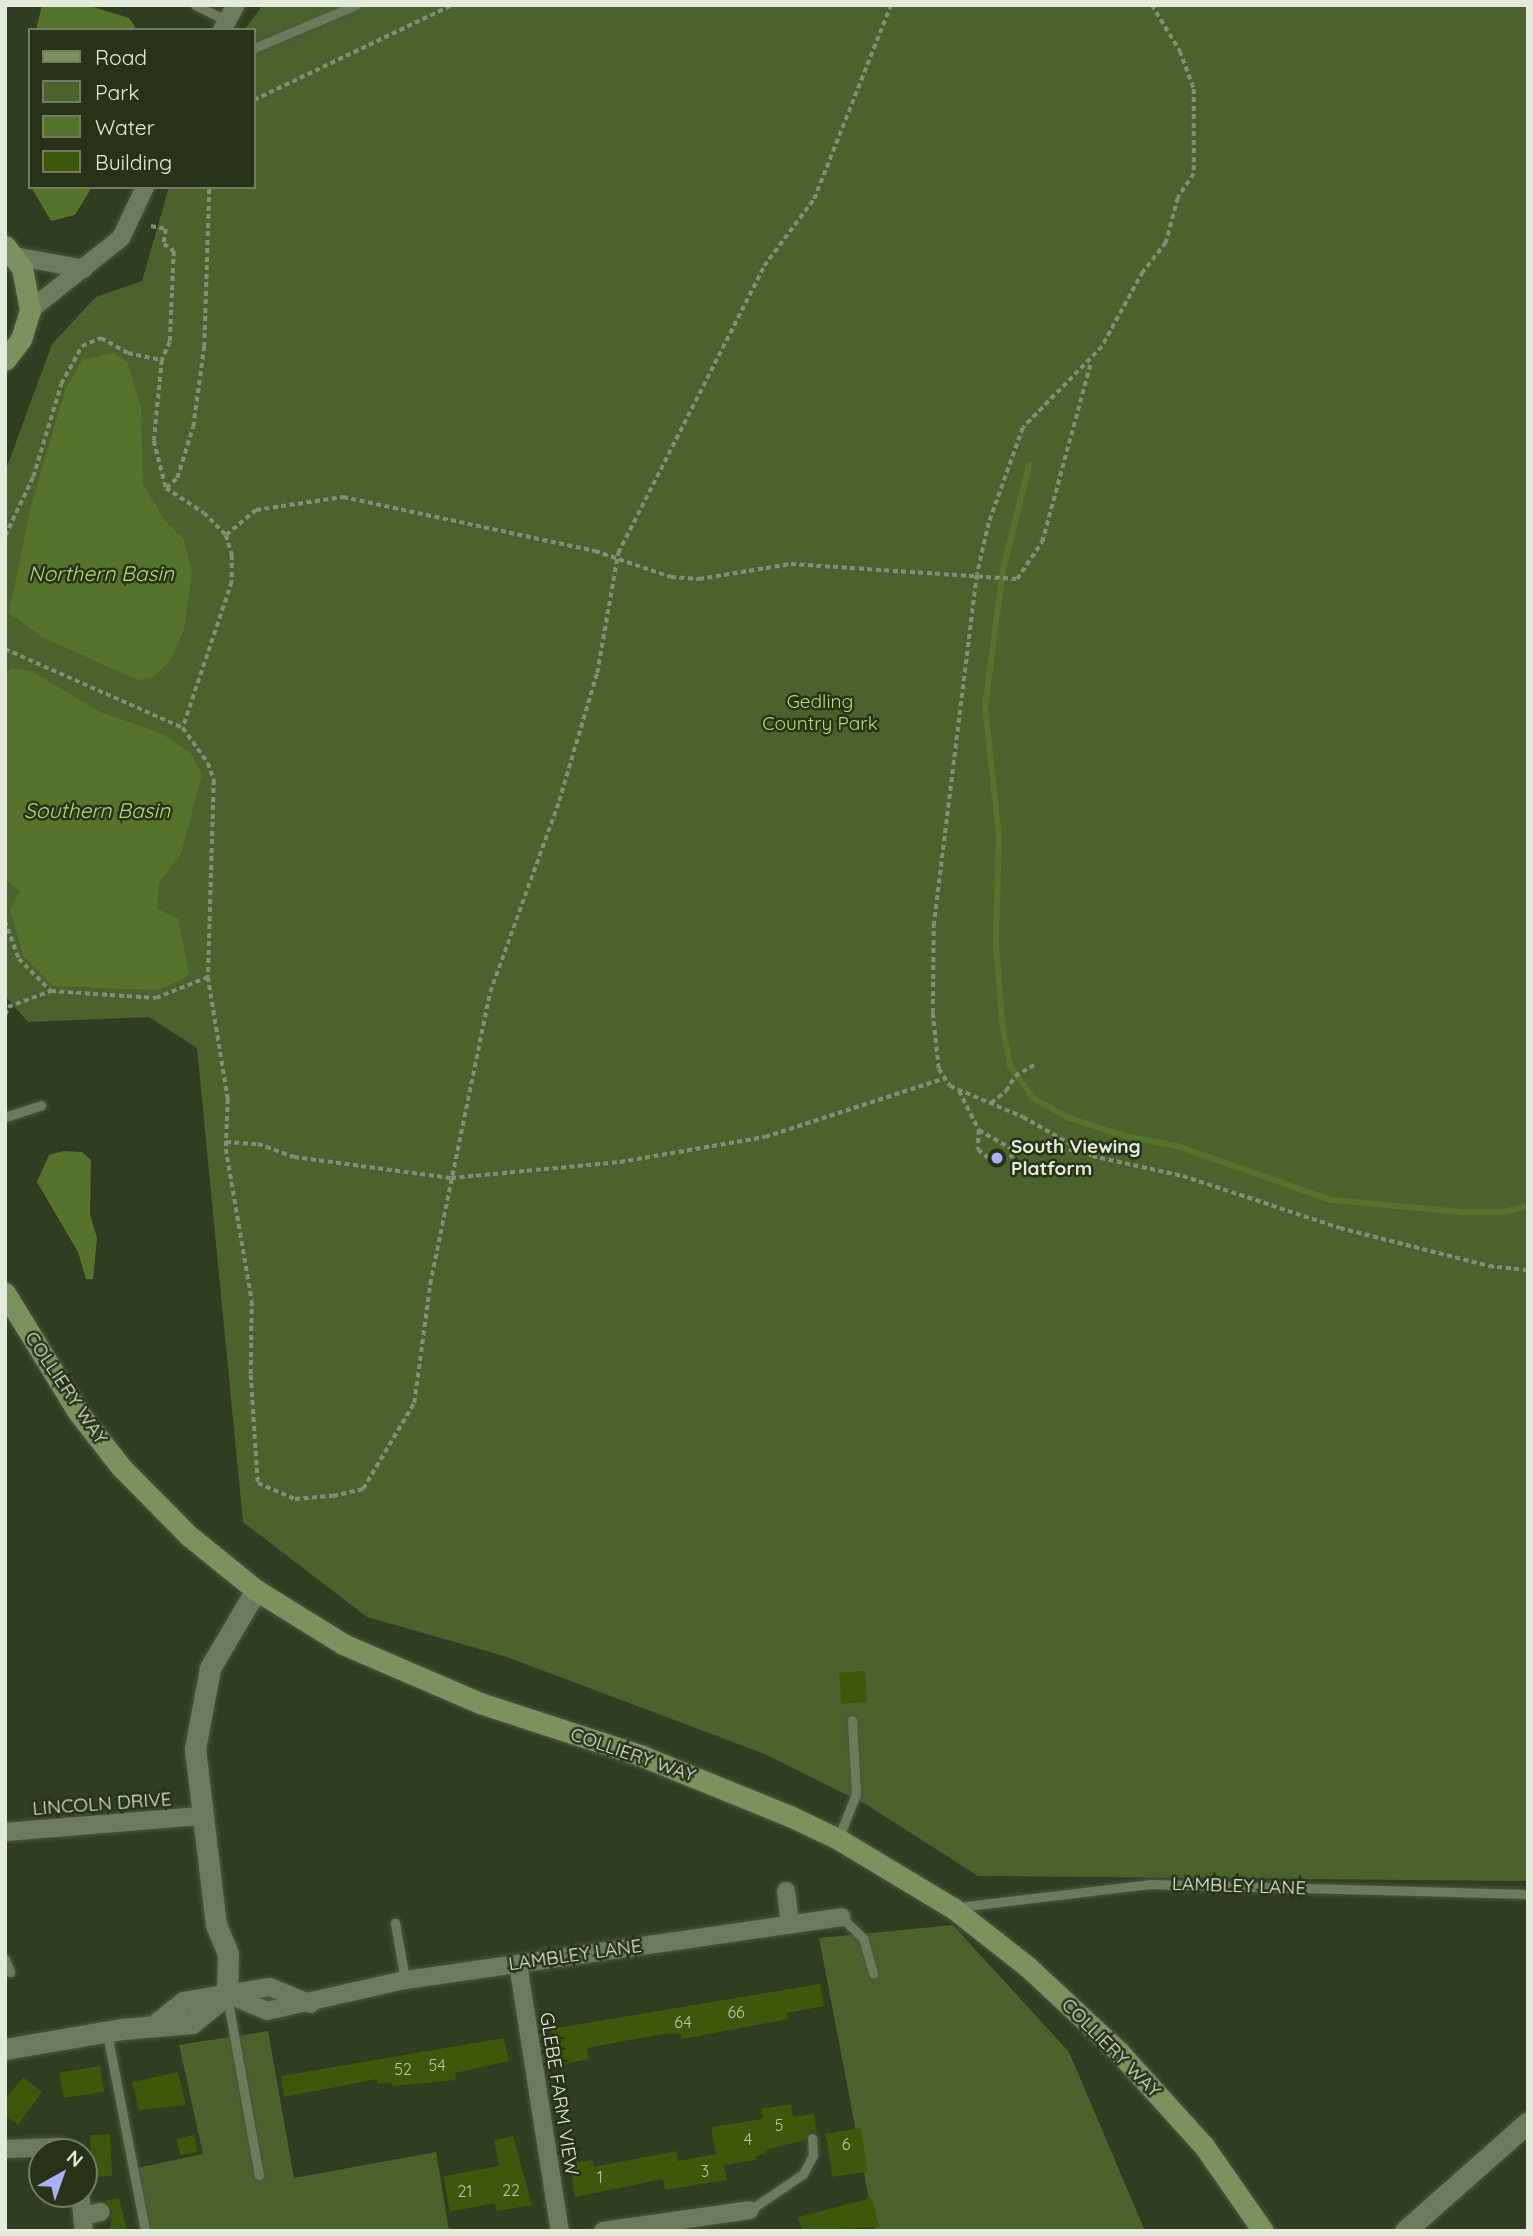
<!DOCTYPE html>
<style>
body{margin:0}
#map{position:relative;width:1533px;height:2236px;overflow:hidden;background:#303d21;font-family:Quicksand,sans-serif}
div>[style]{position:absolute}
[style*='--x']{left:calc(var(--x)*1px);top:calc(var(--y)*1px);width:calc(var(--w)*1px);rotate:calc(var(--a)*1deg)}
.green>*{inset:0;background:#4b622d}
.water>*{inset:0;background:#56732b}
.stream>*{height:6px;margin:-3px;padding:0 3px;transform-origin:3px;border-radius:3px;background:#56732b}
.building>*{inset:0;background:#3d580a;transform-origin:0 0}
.path>*{height:3.5px;margin-top:-1.75px;transform-origin:0;background:repeating-linear-gradient(90deg,#838e77 0 5px,transparent 0 8.5px)}
.roads{filter:drop-shadow(0 0 2px #4d573f) drop-shadow(0 0 2px #4d573f)}
.service>*{height:9px;margin:-4.5px;padding:0 4.5px;transform-origin:4.5px;border-radius:4.5px;background:#6d7b5d}
.minor>*{height:18px;margin:-9px;padding:0 9px;transform-origin:9px;border-radius:9px;background:#6d7b5d}
.tertiary>*{height:21px;margin:-10.5px;padding:0 10.5px;transform-origin:10.5px;border-radius:10.5px;background:#6d7b5d}
.primary>*{height:21px;margin:-10.5px;padding:0 10.5px;transform-origin:10.5px;border-radius:10.5px;background:#7b925e}
.dots>*{width:19px;height:19px;translate:-50% -50%;box-sizing:border-box;border:4px solid #273217;border-radius:50%}
span{translate:-50% -50%;white-space:nowrap;text-align:center;line-height:1.15;-webkit-text-stroke:5px #273217;paint-order:stroke}
.number-label{font-size:16px;color:#bac7a7}
.number-label span{-webkit-text-stroke-width:0}
.park-label{font-size:19px;color:#b4de7b}
.poi-label{font-size:19px;color:#e3ecdb;font-weight:700}
.left{translate:0 -50%;text-align:left}
.street-label{font-size:19px;color:#e3ecdb}
.water-label{font-size:21px;color:#b1dc79;font-style:italic}
.frame{position:absolute;inset:0;border:7px solid #e3ecdb;pointer-events:none}
.legend{position:absolute;left:28px;top:28px;width:228px;height:161px;box-sizing:border-box;background:#273217;border:2px solid #727c65;margin:0;padding:9px 12px;list-style:none;font-size:21px;color:#e3ecdb}
.legend li{display:flex;align-items:center;gap:14px;height:35px}
.legend b{width:35px;border:2px solid #727c65}
.north{position:absolute;left:28px;top:2138px;width:70px;height:70px;box-sizing:border-box;background:#273217;border:2px solid #727c65;border-radius:50%;rotate:40deg;font-size:19px;font-weight:700;line-height:28px;text-align:center;color:#e3ecdb}
.north::after{content:'';display:block;margin:auto;width:24px;height:32px;background:#a7b1fc;clip-path:polygon(50% 0,100% 100%,50% 72%,0 100%)}
</style>
<div id="map">
<div class="green">
<div style="clip-path:polygon(263px 5px,1528px 5px,1528px 1881px,978px 1876px,867px 1805px,767px 1755px,504px 1656px,367px 1617px,243px 1522px,197px 1048px,149px 1017px,28px 1022px,5px 996px,5px 472px,52px 344px,96px 297px,142px 281px,169px 187px,254px 187px,254px 30px,244px 30px)"></div>
<div style="clip-path:polygon(953px 1925px,1069px 2052px,1145px 2231px,875px 2231px,819px 1938px)"></div>
<div style="clip-path:polygon(268px 2031px,294px 2178px,436px 2152px,449px 2231px,149px 2231px,137px 2168px,203px 2154px,179px 2045px)"></div>
</div>
<div class="water">
<div style="clip-path:polygon(42px 5px,87px 5px,129px 18px,137px 30px,36px 30px)"></div>
<div style="clip-path:polygon(31px 187px,92px 187px,75px 215px,51px 221px)"></div>
<div style="clip-path:polygon(114px 353px,128px 364px,141px 409px,143px 484px,165px 521px,184px 540px,192px 573px,184px 629px,170px 661px,153px 677px,138px 680px,42px 637px,9px 613px,30px 510px,65px 390px,82px 360px)"></div>
<div style="clip-path:polygon(12px 668px,33px 672px,100px 712px,161px 733px,191px 753px,202px 774px,181px 854px,159px 883px,157px 908px,178px 919px,189px 973px,182px 980px,157px 990px,53px 986px,23px 956px,10px 909px,20px 891px,5px 880px,5px 673px)"></div>
<div style="clip-path:polygon(64px 1151px,82px 1152px,91px 1160px,90px 1214px,97px 1238px,93px 1279px,86px 1279px,78px 1252px,37px 1182px,49px 1155px)"></div>
</div>
<div class="stream">
<div style="--x:1029;--y:465;--w:108;--a:103.9"></div>
<div style="--x:1003;--y:570;--w:138;--a:97.5"></div>
<div style="--x:985;--y:707;--w:129;--a:83.8"></div>
<div style="--x:999;--y:835;--w:107;--a:91.6"></div>
<div style="--x:996;--y:942;--w:80;--a:85.7"></div>
<div style="--x:1002;--y:1022;--w:45;--a:79.7"></div>
<div style="--x:1010;--y:1066;--w:39;--a:54"></div>
<div style="--x:1033;--y:1098;--w:41;--a:29.1"></div>
<div style="--x:1069;--y:1118;--w:59;--a:17.8"></div>
<div style="--x:1125;--y:1136;--w:53;--a:10.9"></div>
<div style="--x:1177;--y:1146;--w:163;--a:19.3"></div>
<div style="--x:1331;--y:1200;--w:134;--a:5.2"></div>
<div style="--x:1464;--y:1212;--w:39;--a:0"></div>
<div style="--x:1503;--y:1212;--w:26;--a:-13"></div>
</div>
<div class="building">
<div style="left:865px;top:1671px;width:31px;height:26px;rotate:86deg"></div>
<div style="clip-path:polygon(820px 1984px,824px 2006px,787px 2013px,788px 2019px,682px 2039px,681px 2034px,663px 2034px,587px 2048px,589px 2059px,559px 2065px,551px 2029px)"></div>
<div style="clip-path:polygon(504px 2038px,509px 2061px,455px 2073px,456px 2080px,392px 2086px,391px 2082px,378px 2084px,377px 2079px,284px 2097px,281px 2076px)"></div>
<div style="left:100px;top:2066px;width:26px;height:41px;rotate:81deg"></div>
<div style="clip-path:polygon(178px 2072px,186px 2105px,139px 2110px,132px 2082px)"></div>
<div style="clip-path:polygon(23px 2077px,42px 2092px,18px 2125px,5px 2115px,5px 2100px)"></div>
<div style="clip-path:polygon(791px 2104px,793px 2117px,814px 2114px,817px 2133px,811px 2131px,805px 2140px,765px 2150px,766px 2154px,755px 2156px,756px 2160px,724px 2165px,727px 2180px,665px 2190px,663px 2179px,575px 2197px,570px 2163px,592px 2160px,594px 2167px,676px 2151px,678px 2161px,716px 2154px,711px 2127px,763px 2119px,761px 2109px)"></div>
<div style="left:861px;top:2128px;width:44px;height:36px;rotate:81deg"></div>
<div style="left:110px;top:2134px;width:42px;height:20px;rotate:87deg"></div>
<div style="left:194px;top:2135px;width:17px;height:18px;rotate:77deg"></div>
<div style="clip-path:polygon(513px 2136px,532px 2205px,496px 2211px,495px 2203px,450px 2212px,444px 2176px,499px 2166px,494px 2140px)"></div>
<div style="clip-path:polygon(119px 2198px,127px 2231px,110px 2231px,112px 2210px,105px 2201px)"></div>
<div style="clip-path:polygon(872px 2198px,879px 2227px,802px 2231px,798px 2217px)"></div>
</div>
<div class="path">
<div style="--x:1152;--y:5;--w:54;--a:58.7"></div>
<div style="--x:1180;--y:51;--w:40;--a:69.8"></div>
<div style="--x:1194;--y:89;--w:85;--a:90"></div>
<div style="--x:1194;--y:174;--w:29;--a:124"></div>
<div style="--x:1178;--y:198;--w:47;--a:104.9"></div>
<div style="--x:1166;--y:243;--w:37;--a:128"></div>
<div style="--x:1143;--y:272;--w:85;--a:118.7"></div>
<div style="--x:1102;--y:347;--w:113;--a:134.3"></div>
<div style="--x:1023;--y:428;--w:101;--a:109.7"></div>
<div style="--x:989;--y:523;--w:53;--a:103"></div>
<div style="--x:977;--y:575;--w:351;--a:97"></div>
<div style="--x:934;--y:923;--w:90;--a:90.6"></div>
<div style="--x:933;--y:1013;--w:56;--a:83.9"></div>
<div style="--x:939;--y:1069;--w:20;--a:57"></div>
<div style="--x:950;--y:1086;--w:79;--a:23"></div>
<div style="--x:1023;--y:1117;--w:79;--a:29.5"></div>
<div style="--x:1092;--y:1156;--w:93;--a:12.4"></div>
<div style="--x:1183;--y:1176;--w:165;--a:18.3"></div>
<div style="--x:1340;--y:1228;--w:154;--a:14.3"></div>
<div style="--x:1489;--y:1266;--w:39;--a:6"></div>
<div style="--x:254;--y:100;--w:220;--a:-25.6"></div>
<div style="--x:151;--y:226;--w:15;--a:11"></div>
<div style="--x:166;--y:229;--w:15;--a:98"></div>
<div style="--x:164;--y:244;--w:12;--a:35"></div>
<div style="--x:174;--y:251;--w:91;--a:92.5"></div>
<div style="--x:170;--y:342;--w:20;--a:114"></div>
<div style="--x:162;--y:360;--w:81;--a:95.6"></div>
<div style="--x:154;--y:441;--w:49;--a:75.7"></div>
<div style="--x:166;--y:488;--w:15;--a:-42"></div>
<div style="--x:177;--y:478;--w:53;--a:-72.6"></div>
<div style="--x:193;--y:427;--w:81;--a:-82.2"></div>
<div style="--x:204;--y:347;--w:160;--a:-88.2"></div>
<div style="--x:166;--y:488;--w:45;--a:33.3"></div>
<div style="--x:204;--y:513;--w:31;--a:45"></div>
<div style="--x:226;--y:535;--w:21;--a:73"></div>
<div style="--x:232;--y:555;--w:27;--a:90"></div>
<div style="--x:232;--y:582;--w:154;--a:108.6"></div>
<div style="--x:183;--y:728;--w:43;--a:54.5"></div>
<div style="--x:208;--y:763;--w:18;--a:71"></div>
<div style="--x:214;--y:780;--w:197;--a:91.7"></div>
<div style="--x:208;--y:977;--w:124;--a:80.7"></div>
<div style="--x:228;--y:1099;--w:50;--a:92.3"></div>
<div style="--x:226;--y:1149;--w:154;--a:80.3"></div>
<div style="--x:252;--y:1301;--w:74;--a:90.8"></div>
<div style="--x:251;--y:1375;--w:108;--a:86.3"></div>
<div style="--x:258;--y:1483;--w:40;--a:23.4"></div>
<div style="--x:295;--y:1499;--w:38;--a:-5"></div>
<div style="--x:333;--y:1496;--w:31;--a:-13"></div>
<div style="--x:363;--y:1489;--w:100;--a:-59.3"></div>
<div style="--x:414;--y:1403;--w:120;--a:-82.3"></div>
<div style="--x:430;--y:1284;--w:298;--a:-78.4"></div>
<div style="--x:490;--y:992;--w:203;--a:-70.1"></div>
<div style="--x:559;--y:801;--w:134;--a:-73.5"></div>
<div style="--x:597;--y:673;--w:122;--a:-80.1"></div>
<div style="--x:618;--y:553;--w:322;--a:-63"></div>
<div style="--x:764;--y:266;--w:84;--a:-53.3"></div>
<div style="--x:814;--y:199;--w:209;--a:-68.4"></div>
<div style="--x:226;--y:535;--w:39;--a:-40"></div>
<div style="--x:256;--y:510;--w:88;--a:-8.5"></div>
<div style="--x:343;--y:497;--w:258;--a:12.1"></div>
<div style="--x:595;--y:551;--w:80;--a:18.9"></div>
<div style="--x:671;--y:577;--w:28;--a:4"></div>
<div style="--x:699;--y:579;--w:93;--a:-9.3"></div>
<div style="--x:791;--y:564;--w:226;--a:3.8"></div>
<div style="--x:1017;--y:579;--w:45;--a:-56"></div>
<div style="--x:1042;--y:542;--w:187;--a:-74.8"></div>
<div style="--x:5;--y:536;--w:65;--a:-64.6"></div>
<div style="--x:33;--y:477;--w:97;--a:-73.2"></div>
<div style="--x:61;--y:384;--w:43;--a:-61.1"></div>
<div style="--x:82;--y:346;--w:21;--a:-23"></div>
<div style="--x:101;--y:338;--w:31;--a:29"></div>
<div style="--x:128;--y:353;--w:35;--a:12"></div>
<div style="--x:5;--y:649;--w:195;--a:23.9"></div>
<div style="--x:5;--y:921;--w:40;--a:69.8"></div>
<div style="--x:19;--y:959;--w:45;--a:45"></div>
<div style="--x:51;--y:991;--w:105;--a:3.8"></div>
<div style="--x:156;--y:998;--w:56;--a:-22"></div>
<div style="--x:5;--y:1015;--w:9;--a:-69"></div>
<div style="--x:8;--y:1007;--w:46;--a:-20.4"></div>
<div style="--x:959;--y:1091;--w:44;--a:62.9"></div>
<div style="--x:979;--y:1130;--w:36;--a:30"></div>
<div style="--x:1010;--y:1148;--w:66;--a:1.7"></div>
<div style="--x:991;--y:1103;--w:19;--a:-39"></div>
<div style="--x:1006;--y:1091;--w:17;--a:-59"></div>
<div style="--x:1015;--y:1076;--w:22;--a:-30"></div>
<div style="--x:979;--y:1130;--w:20;--a:93"></div>
<div style="--x:978;--y:1150;--w:19;--a:36"></div>
<div style="--x:993;--y:1161;--w:21;--a:-14"></div>
<div style="--x:1013;--y:1156;--w:8;--a:-113"></div>
<div style="--x:226;--y:1142;--w:32;--a:4"></div>
<div style="--x:258;--y:1144;--w:38;--a:20"></div>
<div style="--x:294;--y:1157;--w:158;--a:7.6"></div>
<div style="--x:451;--y:1178;--w:170;--a:-5.4"></div>
<div style="--x:620;--y:1162;--w:147;--a:-9.8"></div>
<div style="--x:765;--y:1137;--w:189;--a:-18.1"></div>
</div>
<div class="roads">
<div class="service">
<div style="--x:195;--y:5;--w:37;--a:26"></div>
<div style="--x:254;--y:48;--w:111;--a:-22.9"></div>
<div style="--x:5;--y:1117;--w:38;--a:-18"></div>
<div style="--x:838;--y:1839;--w:48;--a:-68.2"></div>
<div style="--x:856;--y:1794;--w:74;--a:-93.1"></div>
<div style="--x:958;--y:1907;--w:193;--a:-6.8"></div>
<div style="--x:1150;--y:1884;--w:378;--a:1.5"></div>
<div style="--x:841;--y:1917;--w:30;--a:44"></div>
<div style="--x:863;--y:1938;--w:37;--a:74"></div>
<div style="--x:395;--y:1923;--w:58;--a:80"></div>
<div style="--x:5;--y:1959;--w:14;--a:69"></div>
<div style="--x:227;--y:1996;--w:182;--a:79.9"></div>
<div style="--x:107;--y:2033;--w:202;--a:79.1"></div>
<div style="--x:750;--y:2210;--w:64;--a:-34.2"></div>
<div style="--x:803;--y:2174;--w:21;--a:-62"></div>
<div style="--x:813;--y:2155;--w:17;--a:-93"></div>
</div>
<div class="minor">
<div style="--x:222;--y:30;--w:29;--a:-61"></div>
<div style="--x:14;--y:256;--w:71;--a:10.5"></div>
<div style="--x:30;--y:310;--w:116;--a:-38.4"></div>
<div style="--x:121;--y:238;--w:56;--a:-64.8"></div>
<div style="--x:5;--y:1832;--w:196;--a:-4.7"></div>
<div style="--x:786;--y:1891;--w:33;--a:83"></div>
<div style="--x:518;--y:1964;--w:270;--a:81.1"></div>
<div style="--x:227;--y:1994;--w:43;--a:23"></div>
<div style="--x:267;--y:2011;--w:141;--a:-12.7"></div>
<div style="--x:405;--y:1980;--w:441;--a:-8.2"></div>
<div style="--x:227;--y:1994;--w:44;--a:-9.2"></div>
<div style="--x:270;--y:1987;--w:44;--a:22.5"></div>
<div style="--x:5;--y:2149;--w:55;--a:-2.1"></div>
<div style="--x:60;--y:2147;--w:11;--a:27"></div>
<div style="--x:80;--y:2194;--w:37;--a:84"></div>
<div style="--x:83;--y:2216;--w:18;--a:-13"></div>
<div style="--x:603;--y:2231;--w:148;--a:-8.1"></div>
</div>
<div class="tertiary">
<div style="--x:155;--y:2025;--w:36;--a:-39"></div>
<div style="--x:183;--y:2002;--w:42;--a:-9.7"></div>
<div style="--x:5;--y:2049;--w:119;--a:-9.7"></div>
<div style="--x:122;--y:2029;--w:70;--a:-4.9"></div>
<div style="--x:192;--y:2023;--w:45;--a:-39.6"></div>
<div style="--x:227;--y:1994;--w:40;--a:-88.6"></div>
<div style="--x:228;--y:1954;--w:31;--a:-112"></div>
<div style="--x:216;--y:1925;--w:177;--a:-96.8"></div>
<div style="--x:195;--y:1749;--w:82;--a:-79.5"></div>
<div style="--x:210;--y:1668;--w:91;--a:-59.5"></div>
<div style="--x:1405;--y:2231;--w:164;--a:-41.5"></div>
</div>
<div class="primary">
<div style="--x:5;--y:246;--w:28;--a:52"></div>
<div style="--x:22;--y:268;--w:43;--a:79.2"></div>
<div style="--x:30;--y:310;--w:30;--a:107"></div>
<div style="--x:21;--y:339;--w:26;--a:127"></div>
<div style="--x:5;--y:1293;--w:140;--a:58.5"></div>
<div style="--x:78;--y:1412;--w:70;--a:52"></div>
<div style="--x:121;--y:1467;--w:95;--a:45.4"></div>
<div style="--x:188;--y:1535;--w:87;--a:39"></div>
<div style="--x:256;--y:1590;--w:102;--a:31.8"></div>
<div style="--x:343;--y:1644;--w:149;--a:23.3"></div>
<div style="--x:480;--y:1703;--w:170;--a:18.1"></div>
<div style="--x:642;--y:1756;--w:160;--a:22.1"></div>
<div style="--x:790;--y:1816;--w:53;--a:25.6"></div>
<div style="--x:838;--y:1839;--w:134;--a:31"></div>
<div style="--x:953;--y:1908;--w:95;--a:38.2"></div>
<div style="--x:1028;--y:1967;--w:125;--a:43"></div>
<div style="--x:1119;--y:2052;--w:127;--a:47.9"></div>
<div style="--x:1204;--y:2146;--w:103;--a:55.2"></div>
</div>
</div>
<div class="dots">
<div style="left:997px;top:1158px;background:#a7b1fc"></div>
</div>
<div class="number-label">
<span style="left:736px;top:2012px">66</span>
<span style="left:683px;top:2022px">64</span>
<span style="left:437px;top:2065px">54</span>
<span style="left:403px;top:2069px">52</span>
<span style="left:779px;top:2125px">5</span>
<span style="left:748px;top:2139px">4</span>
<span style="left:846px;top:2144px">6</span>
<span style="left:705px;top:2171px">3</span>
<span style="left:600px;top:2177px">1</span>
<span style="left:511px;top:2190px">22</span>
<span style="left:465px;top:2191px">21</span>
</div>
<div class="park-label">
<span style="left:820px;top:713px">Gedling<br>Country Park</span>
</div>
<div class="poi-label">
<span class="left" style="left:1011px;top:1158px">South Viewing<br>Platform</span>
</div>
<div class="street-label">
<span style="left:66px;top:1388px;rotate:56deg">COLLIERY WAY</span>
<span style="left:633px;top:1755px;rotate:19deg">COLLIERY WAY</span>
<span style="left:102px;top:1804px;rotate:-4deg">LINCOLN DRIVE</span>
<span style="left:1239px;top:1886px;rotate:2deg">LAMBLEY LANE</span>
<span style="left:575px;top:1955px;rotate:-8deg">LAMBLEY LANE</span>
<span style="left:1111px;top:2048px;rotate:45deg">COLLIERY WAY</span>
<span style="left:559px;top:2094px;rotate:81deg">GLEBE FARM VIEW</span>
</div>
<div class="water-label">
<span style="left:101px;top:573px">Northern Basin</span>
<span style="left:97px;top:810px">Southern Basin</span>
</div>
<div class="frame"></div>
<ul class="legend">
<li><b style="height:9px;background:#7b925e"></b>Road</li>
<li><b style="height:19px;background:#4b622d"></b>Park</li>
<li><b style="height:19px;background:#56732b"></b>Water</li>
<li><b style="height:19px;background:#3d580a"></b>Building</li>
</ul>
<div class="north">N</div>
</div>
